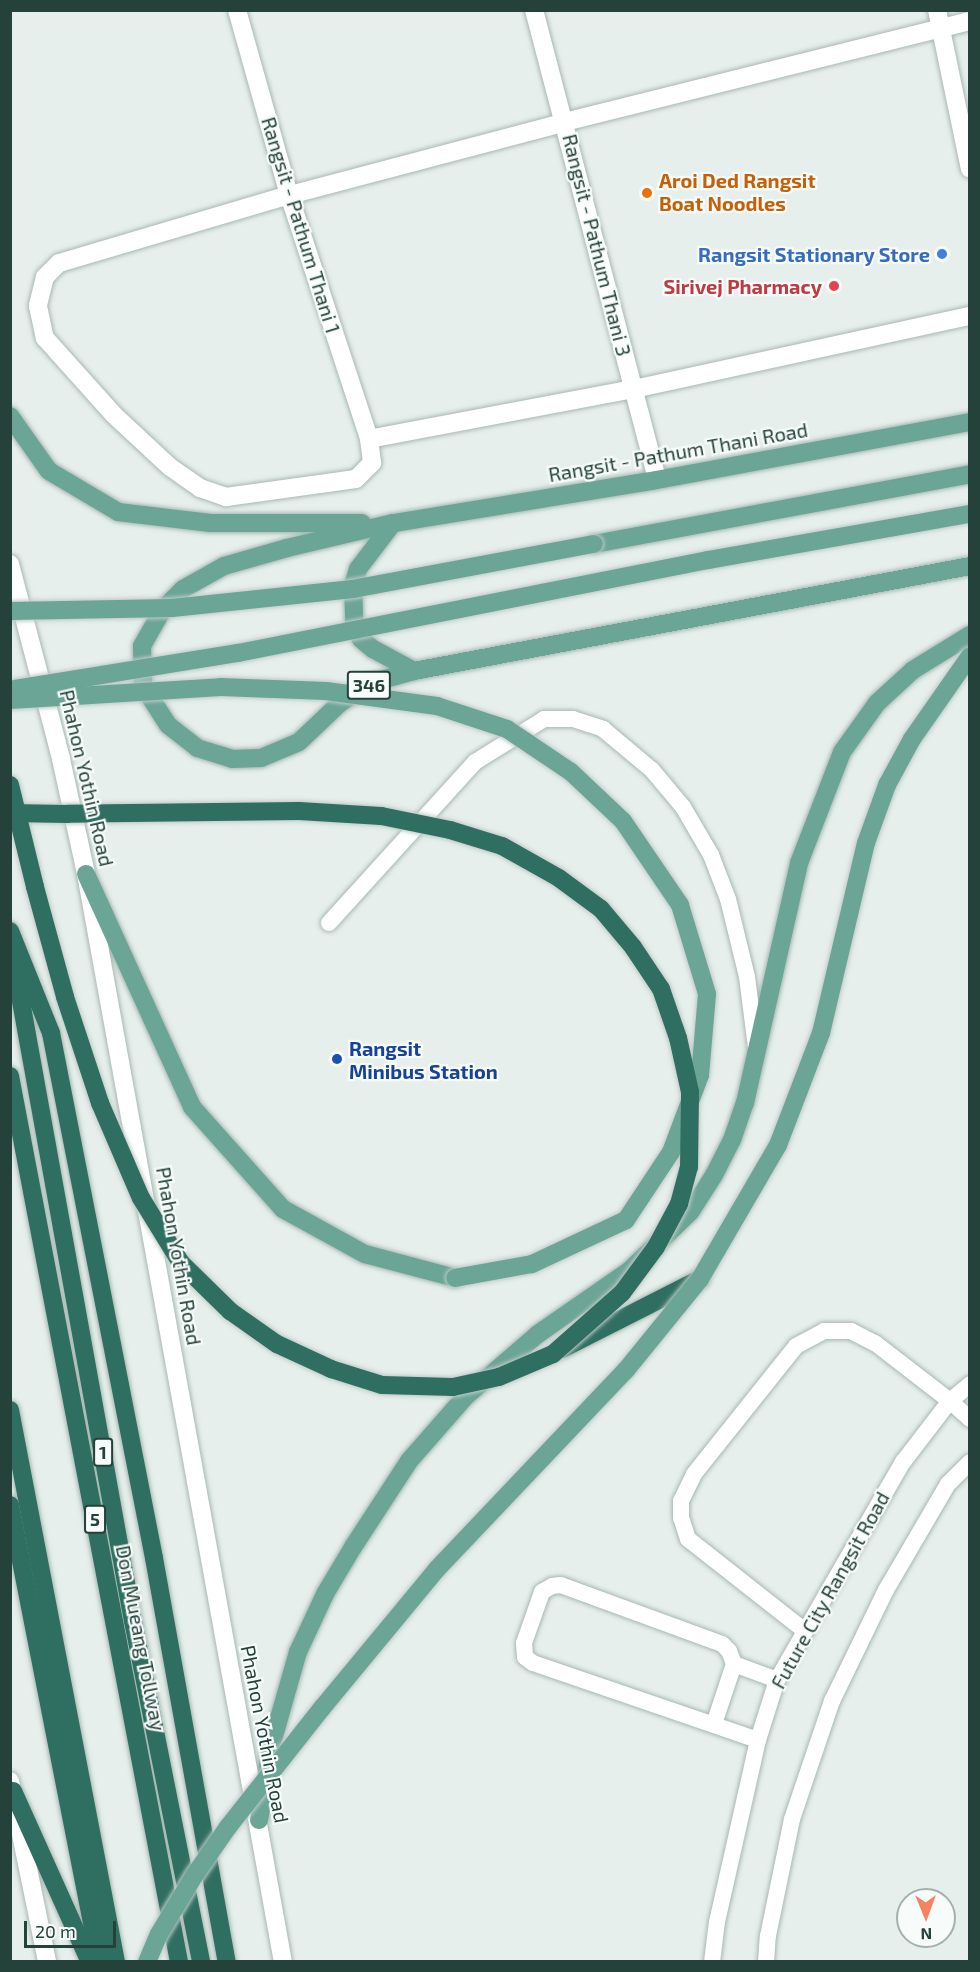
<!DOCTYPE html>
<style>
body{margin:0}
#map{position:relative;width:980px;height:1972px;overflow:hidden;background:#e6efeb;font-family:"Exo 2",sans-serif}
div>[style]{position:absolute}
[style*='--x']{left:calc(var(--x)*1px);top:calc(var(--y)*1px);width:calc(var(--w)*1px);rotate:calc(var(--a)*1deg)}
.roads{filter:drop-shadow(0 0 2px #a8b8b2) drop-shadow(0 0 2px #a8b8b2)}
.lane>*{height:16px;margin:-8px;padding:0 8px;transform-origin:8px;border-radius:8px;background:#fff}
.street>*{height:18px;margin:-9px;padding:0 9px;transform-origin:9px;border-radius:9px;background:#fff}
.secondary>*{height:18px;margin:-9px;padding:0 9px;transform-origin:9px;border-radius:9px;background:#fff}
.primary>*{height:18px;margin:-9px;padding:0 9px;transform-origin:9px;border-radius:9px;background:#6aa596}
.highway>*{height:18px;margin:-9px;padding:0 9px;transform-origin:9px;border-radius:9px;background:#2f6f62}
.bridges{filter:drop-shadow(0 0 2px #c2cac8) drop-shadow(0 0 2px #c2cac8)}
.primary-bridge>*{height:18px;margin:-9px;padding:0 9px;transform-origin:9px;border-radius:9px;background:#6aa596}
.highway-bridge>*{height:18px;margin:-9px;padding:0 9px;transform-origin:9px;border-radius:9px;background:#2f6f62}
.dots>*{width:16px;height:16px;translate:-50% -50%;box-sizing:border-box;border:3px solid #f7fbf9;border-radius:50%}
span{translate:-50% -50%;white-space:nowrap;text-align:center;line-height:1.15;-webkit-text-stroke:4.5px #f7fbf9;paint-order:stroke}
.shield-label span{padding:2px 4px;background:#f7fbf9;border:2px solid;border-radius:4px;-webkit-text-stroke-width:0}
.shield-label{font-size:18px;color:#24423a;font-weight:700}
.food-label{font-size:20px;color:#c56008;font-weight:700}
.left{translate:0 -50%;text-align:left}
.street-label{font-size:20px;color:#24423a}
.shop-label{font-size:20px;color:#366cbe;font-weight:700}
.right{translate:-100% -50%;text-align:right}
.health-label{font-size:20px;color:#be3a42;font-weight:700}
.transit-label{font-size:20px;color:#164399;font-weight:700}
.frame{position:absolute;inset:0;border:12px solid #24423a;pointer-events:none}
.north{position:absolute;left:896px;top:1888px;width:60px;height:60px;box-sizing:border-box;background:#f7fbf9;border:2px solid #a3b1ad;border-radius:50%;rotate:179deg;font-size:16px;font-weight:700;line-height:24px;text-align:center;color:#24423a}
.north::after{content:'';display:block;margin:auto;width:21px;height:27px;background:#f4845f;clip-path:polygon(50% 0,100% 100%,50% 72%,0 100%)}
.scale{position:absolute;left:24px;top:1921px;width:92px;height:27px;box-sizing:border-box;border:3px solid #24423a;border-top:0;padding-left:8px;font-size:18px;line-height:21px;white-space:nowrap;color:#24423a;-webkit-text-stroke:4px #f7fbf9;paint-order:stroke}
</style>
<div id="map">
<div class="roads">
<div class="lane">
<div style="--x:329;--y:923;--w:217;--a:-47.8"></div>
<div style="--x:475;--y:762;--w:81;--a:-31.9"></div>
<div style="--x:544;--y:719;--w:29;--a:0"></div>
<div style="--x:573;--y:719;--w:32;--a:18"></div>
<div style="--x:603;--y:729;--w:64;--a:39.9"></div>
<div style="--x:652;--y:770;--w:48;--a:50"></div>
<div style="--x:683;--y:807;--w:56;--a:59.7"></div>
<div style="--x:711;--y:855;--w:47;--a:68.9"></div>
<div style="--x:728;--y:899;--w:80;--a:76.3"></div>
<div style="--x:747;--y:977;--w:71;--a:82.7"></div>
<div style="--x:805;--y:1631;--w:149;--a:-141.8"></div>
<div style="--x:688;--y:1539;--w:22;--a:-108"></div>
<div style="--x:681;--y:1518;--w:17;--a:-90"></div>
<div style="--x:681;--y:1501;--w:30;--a:-64"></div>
<div style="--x:694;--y:1474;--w:164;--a:-51.4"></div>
<div style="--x:796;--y:1346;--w:32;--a:-28"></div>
<div style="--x:824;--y:1331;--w:27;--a:0"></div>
<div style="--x:851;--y:1331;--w:27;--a:27"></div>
<div style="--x:875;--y:1343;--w:95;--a:37.7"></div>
<div style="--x:950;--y:1401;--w:27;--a:42"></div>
<div style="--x:734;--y:1664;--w:46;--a:20.4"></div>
<div style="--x:714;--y:1724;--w:63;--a:-71.6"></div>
<div style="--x:734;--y:1664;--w:14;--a:-111"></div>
<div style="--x:729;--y:1651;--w:10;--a:-135"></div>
<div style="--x:722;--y:1644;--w:171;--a:-159.9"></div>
<div style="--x:561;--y:1585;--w:9;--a:174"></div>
<div style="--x:552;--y:1586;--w:12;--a:149"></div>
<div style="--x:542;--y:1592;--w:54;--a:109.4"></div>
<div style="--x:524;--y:1643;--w:14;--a:86"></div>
<div style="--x:525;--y:1657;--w:10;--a:37"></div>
<div style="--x:533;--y:1663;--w:238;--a:18.9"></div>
<div style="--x:712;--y:1962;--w:40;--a:-82.9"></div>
<div style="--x:717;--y:1922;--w:187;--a:-77.3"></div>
<div style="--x:758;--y:1740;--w:63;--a:-72.4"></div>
<div style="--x:777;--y:1680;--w:252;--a:-60"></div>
<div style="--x:903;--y:1462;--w:77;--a:-52.4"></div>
<div style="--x:950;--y:1401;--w:26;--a:-40"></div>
<div style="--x:766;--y:1962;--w:26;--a:-86"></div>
<div style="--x:768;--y:1936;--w:119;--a:-78.4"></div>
<div style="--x:792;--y:1819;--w:125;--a:-71.3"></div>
<div style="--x:832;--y:1701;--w:123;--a:-64.1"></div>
<div style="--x:886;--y:1590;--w:123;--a:-59.7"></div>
<div style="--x:948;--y:1484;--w:31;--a:-45"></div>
</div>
<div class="street">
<div style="--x:237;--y:10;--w:192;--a:74.3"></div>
<div style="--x:289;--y:195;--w:257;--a:71.8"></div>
<div style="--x:534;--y:10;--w:486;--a:75.3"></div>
<div style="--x:937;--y:10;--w:162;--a:78.3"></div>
<div style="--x:970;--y:21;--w:416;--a:166"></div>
<div style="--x:566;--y:122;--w:286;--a:165.2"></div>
<div style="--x:289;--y:195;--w:240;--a:163.5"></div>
<div style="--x:59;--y:263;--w:20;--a:135"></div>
<div style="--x:45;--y:277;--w:30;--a:104"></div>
<div style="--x:38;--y:306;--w:33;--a:78"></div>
<div style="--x:45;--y:338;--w:103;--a:48.1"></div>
<div style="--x:114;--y:415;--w:76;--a:42.9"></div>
<div style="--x:170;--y:467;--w:37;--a:35"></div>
<div style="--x:200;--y:488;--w:28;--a:19"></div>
<div style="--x:226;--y:497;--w:131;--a:-7.9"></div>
<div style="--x:356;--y:479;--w:23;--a:-45"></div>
<div style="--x:372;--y:463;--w:24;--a:-97"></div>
<div style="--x:369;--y:439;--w:270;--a:-10.7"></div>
<div style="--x:634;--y:389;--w:344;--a:-12.3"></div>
</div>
<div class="secondary">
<div style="--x:10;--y:564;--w:202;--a:75.3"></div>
<div style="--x:61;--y:759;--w:118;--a:77.7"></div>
<div style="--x:86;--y:874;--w:1106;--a:79.74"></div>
<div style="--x:10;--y:1781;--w:185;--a:78.4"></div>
</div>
<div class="primary">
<div style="--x:10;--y:416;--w:67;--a:54.7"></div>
<div style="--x:49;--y:471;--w:80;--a:30.7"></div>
<div style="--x:118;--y:512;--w:93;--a:6.8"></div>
<div style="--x:210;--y:523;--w:152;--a:0"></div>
<div style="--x:970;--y:422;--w:318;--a:169.5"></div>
<div style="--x:657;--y:480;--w:267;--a:170.7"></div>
<div style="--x:393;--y:523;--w:109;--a:166.7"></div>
<div style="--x:287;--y:548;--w:66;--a:164.1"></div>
<div style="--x:224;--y:566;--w:47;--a:150.7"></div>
<div style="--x:183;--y:589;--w:28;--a:135"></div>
<div style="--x:163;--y:609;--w:43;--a:119.6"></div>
<div style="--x:142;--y:646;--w:40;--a:88.6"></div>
<div style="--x:143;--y:686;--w:46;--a:57.3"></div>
<div style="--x:168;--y:725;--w:37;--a:38"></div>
<div style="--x:197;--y:748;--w:37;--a:17"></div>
<div style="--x:232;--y:759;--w:29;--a:-2"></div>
<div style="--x:261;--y:758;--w:41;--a:-22.8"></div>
<div style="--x:299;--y:742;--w:57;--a:-43.6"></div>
<div style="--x:340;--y:703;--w:37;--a:-33"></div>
<div style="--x:371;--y:683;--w:45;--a:-15.6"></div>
<div style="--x:414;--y:671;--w:566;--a:-10.69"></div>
<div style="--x:393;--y:523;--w:58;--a:127.3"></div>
<div style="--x:358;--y:569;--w:17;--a:107"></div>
<div style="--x:353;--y:585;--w:37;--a:88"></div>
<div style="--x:354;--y:622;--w:18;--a:68"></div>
<div style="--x:361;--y:639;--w:16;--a:40"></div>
<div style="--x:373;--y:649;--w:47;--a:28.2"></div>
<div style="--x:594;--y:544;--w:382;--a:-10.5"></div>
<div style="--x:86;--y:874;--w:256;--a:65.5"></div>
<div style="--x:192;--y:1107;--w:137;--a:48.3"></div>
<div style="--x:283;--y:1209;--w:94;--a:28.8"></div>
<div style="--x:365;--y:1254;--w:93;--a:14.9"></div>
<div style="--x:259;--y:1820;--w:78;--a:-80.4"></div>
<div style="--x:272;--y:1743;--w:95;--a:-74.1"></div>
<div style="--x:298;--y:1652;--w:64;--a:-65"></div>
<div style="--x:325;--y:1594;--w:55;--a:-59.2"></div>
<div style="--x:353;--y:1547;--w:103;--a:-56.9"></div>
<div style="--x:409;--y:1461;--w:85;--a:-48.8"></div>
<div style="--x:465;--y:1397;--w:96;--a:-40.8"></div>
<div style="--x:538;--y:1334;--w:112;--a:-34.8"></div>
<div style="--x:630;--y:1270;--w:85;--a:-44"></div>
<div style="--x:691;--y:1211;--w:43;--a:-57.4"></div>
<div style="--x:714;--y:1175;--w:39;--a:-63"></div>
<div style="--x:732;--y:1140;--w:39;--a:-71"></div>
<div style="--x:745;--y:1103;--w:246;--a:-77.3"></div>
<div style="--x:799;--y:863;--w:119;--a:-68.8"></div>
<div style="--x:842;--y:752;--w:60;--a:-54.5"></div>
<div style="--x:877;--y:703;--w:49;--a:-42.5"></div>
<div style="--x:913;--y:670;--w:67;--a:-31.6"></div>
</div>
<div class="highway">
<div style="--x:10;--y:931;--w:110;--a:68.1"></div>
<div style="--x:51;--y:1033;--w:535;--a:78.9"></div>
<div style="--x:154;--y:1558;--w:411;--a:79.8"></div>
<div style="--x:13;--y:957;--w:675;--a:79.76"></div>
<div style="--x:133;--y:1621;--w:348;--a:78.7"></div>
<div style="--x:10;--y:1076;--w:902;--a:79.2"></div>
<div style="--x:562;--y:1349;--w:155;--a:-26.9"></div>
<div style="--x:10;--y:1410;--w:562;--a:79.13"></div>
<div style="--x:10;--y:1505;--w:466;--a:78.9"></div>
<div style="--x:13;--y:1791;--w:188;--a:65.8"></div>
</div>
</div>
<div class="bridges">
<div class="primary-bridge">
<div style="--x:10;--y:611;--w:162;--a:-1.1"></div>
<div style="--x:172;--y:608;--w:182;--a:-6"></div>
<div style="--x:353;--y:589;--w:245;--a:-10.6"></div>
<div style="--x:15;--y:689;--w:226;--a:-9.2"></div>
<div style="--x:238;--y:653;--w:479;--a:-11.2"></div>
<div style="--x:708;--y:560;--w:266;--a:-10"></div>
<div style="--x:10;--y:700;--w:211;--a:-3.5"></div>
<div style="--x:221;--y:687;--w:105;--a:2.2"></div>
<div style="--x:326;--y:691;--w:112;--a:7.7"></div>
<div style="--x:437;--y:706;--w:74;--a:18.2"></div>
<div style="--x:507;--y:729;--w:77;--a:33.9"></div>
<div style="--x:571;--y:772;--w:71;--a:43.3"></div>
<div style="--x:623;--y:821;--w:102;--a:55.8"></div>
<div style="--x:680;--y:905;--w:93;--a:73.1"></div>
<div style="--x:707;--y:994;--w:81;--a:94.9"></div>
<div style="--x:700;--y:1075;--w:82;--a:110.6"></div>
<div style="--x:671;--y:1152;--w:82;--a:123.5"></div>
<div style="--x:626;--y:1220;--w:104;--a:154.9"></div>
<div style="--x:532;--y:1264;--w:78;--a:169.7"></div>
<div style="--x:147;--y:1962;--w:30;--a:-67"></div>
<div style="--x:159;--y:1934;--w:68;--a:-58.9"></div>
<div style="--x:194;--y:1876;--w:60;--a:-55.2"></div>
<div style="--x:228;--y:1827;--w:152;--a:-51.7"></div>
<div style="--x:322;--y:1708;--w:180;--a:-50.4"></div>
<div style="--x:437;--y:1569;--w:274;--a:-46.5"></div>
<div style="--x:626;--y:1370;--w:117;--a:-50.9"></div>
<div style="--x:700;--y:1279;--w:155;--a:-59.8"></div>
<div style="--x:778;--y:1145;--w:120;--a:-69"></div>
<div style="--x:821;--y:1033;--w:195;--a:-76.7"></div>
<div style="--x:866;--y:843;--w:62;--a:-70.1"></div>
<div style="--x:887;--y:785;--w:52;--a:-61.5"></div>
<div style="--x:912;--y:739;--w:101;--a:-55.1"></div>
</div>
<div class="highway-bridge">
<div style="--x:10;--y:785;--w:105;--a:76.2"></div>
<div style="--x:35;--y:887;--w:114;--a:74.7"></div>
<div style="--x:65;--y:997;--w:112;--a:71.7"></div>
<div style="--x:100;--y:1103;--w:103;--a:66.7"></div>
<div style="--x:141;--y:1198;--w:76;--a:58.4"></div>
<div style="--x:181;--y:1263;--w:69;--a:44.4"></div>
<div style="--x:230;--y:1311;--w:57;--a:35.1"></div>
<div style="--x:277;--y:1344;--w:60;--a:24.8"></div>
<div style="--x:331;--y:1369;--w:53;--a:17.4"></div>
<div style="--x:382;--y:1385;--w:71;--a:1.6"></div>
<div style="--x:453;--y:1387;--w:47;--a:-12.3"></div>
<div style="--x:499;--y:1377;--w:59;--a:-23.1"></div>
<div style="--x:553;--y:1354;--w:92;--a:-41.5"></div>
<div style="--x:622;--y:1293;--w:57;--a:-53.5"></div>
<div style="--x:656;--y:1247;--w:49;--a:-61.9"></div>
<div style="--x:679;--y:1204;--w:38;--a:-75"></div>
<div style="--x:689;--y:1167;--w:75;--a:-89.2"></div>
<div style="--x:690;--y:1092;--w:55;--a:-102.5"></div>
<div style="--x:678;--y:1038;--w:52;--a:-109.1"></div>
<div style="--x:661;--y:989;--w:50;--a:-123.7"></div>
<div style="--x:633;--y:947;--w:50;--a:-130.1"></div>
<div style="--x:601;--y:909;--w:52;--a:-143.6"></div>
<div style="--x:559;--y:878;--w:65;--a:-150.7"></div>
<div style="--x:502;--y:846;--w:54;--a:-162.9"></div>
<div style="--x:450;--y:830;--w:70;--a:-168.5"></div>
<div style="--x:381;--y:816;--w:82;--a:-176.5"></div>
<div style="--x:299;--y:811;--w:232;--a:179.3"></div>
<div style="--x:67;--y:814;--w:57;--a:-179"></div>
</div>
</div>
<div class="dots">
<div style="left:647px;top:193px;background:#e8710a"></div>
<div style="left:942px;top:254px;background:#3f7fe0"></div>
<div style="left:834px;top:286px;background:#e0444e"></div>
<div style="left:337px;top:1059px;background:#1a4fb4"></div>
</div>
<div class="shield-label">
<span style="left:369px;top:685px">346</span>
<span style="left:103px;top:1452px">1</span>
<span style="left:95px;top:1519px">5</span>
</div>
<div class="food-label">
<span class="left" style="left:659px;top:192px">Aroi Ded Rangsit<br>Boat Noodles</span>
</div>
<div class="street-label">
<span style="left:301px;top:225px;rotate:73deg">Rangsit - Pathum Thani 1</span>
<span style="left:597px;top:245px;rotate:76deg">Rangsit - Pathum Thani 3</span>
<span style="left:678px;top:452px;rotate:-10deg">Rangsit - Pathum Thani Road</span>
<span style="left:87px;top:778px;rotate:77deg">Phahon Yothin Road</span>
<span style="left:179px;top:1256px;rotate:80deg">Phahon Yothin Road</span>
<span style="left:830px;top:1590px;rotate:-61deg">Future City Rangsit Road</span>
<span style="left:141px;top:1638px;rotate:79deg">Don Mueang Tollway</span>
<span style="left:265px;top:1734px;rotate:79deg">Phahon Yothin Road</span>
</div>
<div class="shop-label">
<span class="right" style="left:930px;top:254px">Rangsit Stationary Store</span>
</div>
<div class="health-label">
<span class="right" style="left:822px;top:286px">Sirivej Pharmacy</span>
</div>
<div class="transit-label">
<span class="left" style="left:349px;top:1060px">Rangsit<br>Minibus Station</span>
</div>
<div class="frame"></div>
<div class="north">N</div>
<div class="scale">20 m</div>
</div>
